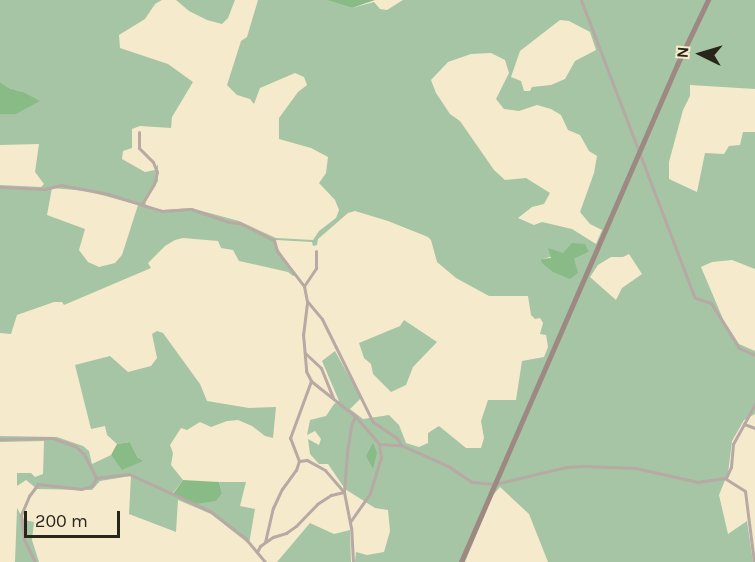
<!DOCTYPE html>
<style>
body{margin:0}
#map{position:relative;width:755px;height:562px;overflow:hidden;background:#f6eacd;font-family:Karla,sans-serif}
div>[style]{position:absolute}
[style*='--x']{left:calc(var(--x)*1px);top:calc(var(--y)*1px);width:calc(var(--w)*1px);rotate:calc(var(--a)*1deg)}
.green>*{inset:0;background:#a6c5a5}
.forest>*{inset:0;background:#89bb87}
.street>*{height:3px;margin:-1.5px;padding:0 1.5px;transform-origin:1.5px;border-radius:1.5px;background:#b7a9a3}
.secondary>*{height:4.5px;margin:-2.25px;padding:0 2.25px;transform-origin:2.25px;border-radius:2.25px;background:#9d8981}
span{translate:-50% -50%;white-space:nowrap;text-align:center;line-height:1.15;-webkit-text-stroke:4.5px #f6eacd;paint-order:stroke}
.north{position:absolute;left:671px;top:24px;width:60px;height:60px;-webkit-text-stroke:4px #f6eacd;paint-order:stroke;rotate:275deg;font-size:16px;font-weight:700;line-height:24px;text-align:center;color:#29251a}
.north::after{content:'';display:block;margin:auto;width:21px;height:27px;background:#29251a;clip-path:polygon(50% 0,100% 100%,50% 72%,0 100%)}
.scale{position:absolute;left:24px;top:511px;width:96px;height:27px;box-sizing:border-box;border:3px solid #29251a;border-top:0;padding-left:8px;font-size:18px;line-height:21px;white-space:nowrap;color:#29251a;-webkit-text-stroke:4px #f6eacd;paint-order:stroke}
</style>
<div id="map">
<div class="green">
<div style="clip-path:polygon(evenodd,0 0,162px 0,155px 4px,145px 19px,119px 35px,120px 48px,168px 64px,193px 82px,172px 117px,171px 128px,140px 126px,132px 129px,132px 148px,123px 151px,122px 159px,145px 172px,155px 170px,158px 164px,158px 181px,145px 201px,146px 206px,163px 210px,191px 208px,239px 221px,276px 238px,313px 240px,319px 231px,336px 218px,339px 210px,335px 200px,319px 183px,326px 173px,328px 157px,311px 148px,279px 139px,279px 118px,298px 92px,307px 85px,304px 77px,295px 73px,260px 88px,254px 104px,250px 99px,237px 95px,227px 85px,241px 41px,247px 37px,258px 0,326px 0,352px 8px,374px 2px,380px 9px,387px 10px,403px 0,755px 0,755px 89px,690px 85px,690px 96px,683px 110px,669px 162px,669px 179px,697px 192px,705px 153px,724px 154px,729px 146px,740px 145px,743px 132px,755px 132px,755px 269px,732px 260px,712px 262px,701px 267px,723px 319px,739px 344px,755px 351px,755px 414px,744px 420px,732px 441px,728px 473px,719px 495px,728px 534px,747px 521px,753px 562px,548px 562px,529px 514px,500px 487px,493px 495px,465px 562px,355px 562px,356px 552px,367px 555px,384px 552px,390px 531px,388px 510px,375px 508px,345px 489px,328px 464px,319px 464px,310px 454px,308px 439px,319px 445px,321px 439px,315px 431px,307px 435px,310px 420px,326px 416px,334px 404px,339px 401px,322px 361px,335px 351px,361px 398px,350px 409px,363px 419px,389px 415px,399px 425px,406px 443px,419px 447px,428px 443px,428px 433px,439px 426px,466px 448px,481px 448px,484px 438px,481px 421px,488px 400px,516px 400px,522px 361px,544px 357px,548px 347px,546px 335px,540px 334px,543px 323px,540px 318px,535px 319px,531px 315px,528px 296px,489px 296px,456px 278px,437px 262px,431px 240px,428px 237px,388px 221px,355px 211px,348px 213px,325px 233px,318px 239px,317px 245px,313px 246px,312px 242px,276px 240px,276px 246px,296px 275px,293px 276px,288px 272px,239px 261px,233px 250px,221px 248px,218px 241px,183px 238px,175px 240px,165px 246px,148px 263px,151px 268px,64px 305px,62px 302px,54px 302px,17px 315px,11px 334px,0 333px,0 185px,41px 187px,44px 184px,35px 172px,39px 144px,0 145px,0 114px,16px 114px,23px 92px,9px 88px,0 82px,0 0,560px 20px,569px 21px,590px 32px,596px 50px,575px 61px,565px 79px,551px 85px,532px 87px,530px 91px,524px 91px,521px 81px,511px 77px,520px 51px,560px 20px,0 0,491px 53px,505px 60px,509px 73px,496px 99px,504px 109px,519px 111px,537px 105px,551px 109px,561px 115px,568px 130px,580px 135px,589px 151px,597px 156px,594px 173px,580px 212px,590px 224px,602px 230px,596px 244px,572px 229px,542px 222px,534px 225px,518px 218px,532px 207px,544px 204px,550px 193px,526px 178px,505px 180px,494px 170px,460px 121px,450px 114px,436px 93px,431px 80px,448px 62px,471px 54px,491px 53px,0 0,52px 188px,87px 191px,138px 205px,122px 255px,115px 263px,99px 267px,88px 262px,79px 250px,85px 229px,47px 215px,52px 188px,0 0,589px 252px,574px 259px,542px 259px,563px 254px,589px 252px,0 0,629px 254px,642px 274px,622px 288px,616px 300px,590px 277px,598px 265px,611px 257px,623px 257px,629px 254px)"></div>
<div style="clip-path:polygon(176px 0,235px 0,228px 18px,222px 24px,207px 20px,189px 11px)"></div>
<div style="clip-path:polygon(404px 320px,437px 342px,413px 367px,406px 385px,391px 392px,373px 374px,371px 364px,364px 358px,359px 343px,400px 326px)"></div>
<div style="clip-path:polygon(157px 331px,163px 333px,200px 384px,207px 401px,249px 408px,276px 407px,273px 438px,265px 436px,252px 426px,238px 420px,227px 421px,211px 427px,200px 422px,187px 430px,181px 428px,170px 445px,173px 453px,171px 465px,183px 480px,173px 493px,222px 493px,219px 482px,246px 482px,240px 506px,255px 509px,249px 544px,211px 514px,178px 500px,176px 532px,129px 514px,131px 476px,100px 481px,92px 490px,37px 489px,26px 480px,17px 486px,17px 473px,31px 473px,35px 477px,43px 474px,44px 441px,0 442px,0 436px,57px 437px,83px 446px,89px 451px,92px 464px,111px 455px,122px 469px,138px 458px,130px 442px,117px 444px,107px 435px,105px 426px,91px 429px,75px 365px,110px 356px,128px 372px,151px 366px,157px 358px,152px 334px)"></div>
<div style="clip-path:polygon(17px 508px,24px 520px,34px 522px,32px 540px,39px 562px,15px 562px)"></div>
<div style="clip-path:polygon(310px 523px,334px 534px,350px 530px,351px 562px,277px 562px)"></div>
</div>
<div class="forest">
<div style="clip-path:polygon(326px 0,375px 0,352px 8px)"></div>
<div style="clip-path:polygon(0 82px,9px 88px,23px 92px,40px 101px,16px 114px,0 114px)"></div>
<div style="clip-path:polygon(572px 243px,585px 244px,589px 252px,574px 259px,578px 273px,570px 279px,553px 272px,542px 263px,541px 259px,551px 258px,548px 248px,563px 253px)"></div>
<div style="clip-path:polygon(130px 442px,138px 458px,143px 461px,122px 470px,111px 455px,117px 444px)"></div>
<div style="clip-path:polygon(373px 443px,377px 453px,373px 469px,366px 456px)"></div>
<div style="clip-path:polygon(183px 480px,219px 482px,222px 493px,216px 501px,195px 504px,173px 494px)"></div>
</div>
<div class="street">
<div style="--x:581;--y:0;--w:319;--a:69.1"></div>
<div style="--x:695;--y:298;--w:17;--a:17"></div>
<div style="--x:711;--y:303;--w:53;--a:58.1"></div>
<div style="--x:739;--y:348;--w:17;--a:24"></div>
<div style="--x:139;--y:132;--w:16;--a:90"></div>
<div style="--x:139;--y:148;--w:20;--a:45"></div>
<div style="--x:153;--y:162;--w:11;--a:68"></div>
<div style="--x:157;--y:172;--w:12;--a:104"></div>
<div style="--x:154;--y:184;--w:23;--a:121"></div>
<div style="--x:0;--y:187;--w:45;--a:2.5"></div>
<div style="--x:45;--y:189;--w:16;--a:-14"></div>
<div style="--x:61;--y:185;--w:48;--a:10.8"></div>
<div style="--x:108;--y:194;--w:57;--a:17.5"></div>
<div style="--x:162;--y:211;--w:29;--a:-4"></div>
<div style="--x:191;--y:209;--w:39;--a:19"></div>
<div style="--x:228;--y:222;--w:12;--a:5"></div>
<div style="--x:240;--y:223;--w:38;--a:27"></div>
<div style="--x:274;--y:240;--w:11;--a:75"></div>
<div style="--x:277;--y:251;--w:44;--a:52.4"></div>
<div style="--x:304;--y:286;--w:15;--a:79"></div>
<div style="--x:307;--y:301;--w:23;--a:50"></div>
<div style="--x:322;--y:319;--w:115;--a:63.7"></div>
<div style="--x:373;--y:422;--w:29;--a:34"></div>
<div style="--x:397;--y:438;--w:8;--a:60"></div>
<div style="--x:401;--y:445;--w:51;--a:24.1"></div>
<div style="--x:448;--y:466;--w:29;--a:34"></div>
<div style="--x:472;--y:482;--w:23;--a:5"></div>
<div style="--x:495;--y:484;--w:73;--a:-13.5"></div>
<div style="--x:566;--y:467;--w:17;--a:-3"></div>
<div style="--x:583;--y:466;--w:53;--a:2.2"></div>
<div style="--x:636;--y:468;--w:63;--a:12.9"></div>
<div style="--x:697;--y:482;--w:29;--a:-8"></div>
<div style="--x:726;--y:478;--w:12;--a:-66"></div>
<div style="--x:731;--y:467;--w:23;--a:-85"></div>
<div style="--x:733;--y:444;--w:46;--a:-61.2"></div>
<div style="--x:304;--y:286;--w:22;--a:-56"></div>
<div style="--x:316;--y:268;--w:17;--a:-90"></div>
<div style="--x:307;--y:303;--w:31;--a:97"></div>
<div style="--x:303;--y:334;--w:37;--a:85"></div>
<div style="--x:306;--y:371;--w:11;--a:63"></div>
<div style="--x:311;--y:381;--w:56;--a:38.5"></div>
<div style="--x:355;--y:416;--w:37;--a:49"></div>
<div style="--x:379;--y:444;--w:22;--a:3"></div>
<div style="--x:305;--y:353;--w:22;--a:43"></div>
<div style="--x:321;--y:368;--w:32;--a:68"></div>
<div style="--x:744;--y:424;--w:12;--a:20"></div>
<div style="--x:0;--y:439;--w:52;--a:-1.1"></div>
<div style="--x:52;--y:438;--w:24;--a:19"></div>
<div style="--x:75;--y:446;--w:12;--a:42"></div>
<div style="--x:84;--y:454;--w:27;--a:63"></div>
<div style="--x:96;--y:478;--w:33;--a:-7"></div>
<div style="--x:129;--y:474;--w:89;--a:24.6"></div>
<div style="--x:210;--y:511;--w:44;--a:37.6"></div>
<div style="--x:245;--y:538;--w:31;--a:50"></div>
<div style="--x:726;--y:479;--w:22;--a:32"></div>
<div style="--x:745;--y:491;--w:72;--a:82.8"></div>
<div style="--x:350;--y:522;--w:35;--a:-55"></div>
<div style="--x:370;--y:493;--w:37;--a:-73"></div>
<div style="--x:381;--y:458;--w:14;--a:-98"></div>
<div style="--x:265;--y:542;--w:35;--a:-77"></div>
<div style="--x:273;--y:508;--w:21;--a:-65"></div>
<div style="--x:282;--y:489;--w:24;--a:-54"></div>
<div style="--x:296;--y:470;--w:9;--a:-72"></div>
<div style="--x:299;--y:461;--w:25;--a:-111"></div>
<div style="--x:290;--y:438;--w:61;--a:-69.8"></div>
<div style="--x:257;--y:552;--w:7;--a:-63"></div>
<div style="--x:260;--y:546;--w:16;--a:-35"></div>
<div style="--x:273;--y:537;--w:14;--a:-17"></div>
<div style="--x:286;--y:533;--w:12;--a:-35"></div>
<div style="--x:296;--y:526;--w:30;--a:-46"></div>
<div style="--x:317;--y:504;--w:17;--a:-33"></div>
<div style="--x:331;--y:495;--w:13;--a:-13"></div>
<div style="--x:344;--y:492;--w:29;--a:-131"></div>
<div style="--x:325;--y:470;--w:21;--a:-151"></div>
<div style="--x:307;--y:460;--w:8;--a:173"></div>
<div style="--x:35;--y:562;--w:25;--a:-116"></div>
<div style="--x:24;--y:539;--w:24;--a:-97"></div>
<div style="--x:21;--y:515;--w:21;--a:-67"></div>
<div style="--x:29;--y:496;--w:15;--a:-53"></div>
<div style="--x:38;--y:484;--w:43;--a:6.6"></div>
<div style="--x:81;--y:489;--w:11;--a:-15"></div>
<div style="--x:92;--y:486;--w:9;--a:-63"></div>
<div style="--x:353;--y:562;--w:34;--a:-93"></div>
<div style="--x:351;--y:528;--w:37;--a:-101"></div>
<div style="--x:344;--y:492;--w:40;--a:-85.7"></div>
<div style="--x:347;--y:452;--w:26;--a:-81"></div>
<div style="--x:351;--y:426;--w:11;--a:-68"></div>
</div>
<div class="secondary">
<div style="--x:461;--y:562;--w:542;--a:-66.51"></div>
<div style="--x:677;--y:65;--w:72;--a:-64.5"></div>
</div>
<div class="north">N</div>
<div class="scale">200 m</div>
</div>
